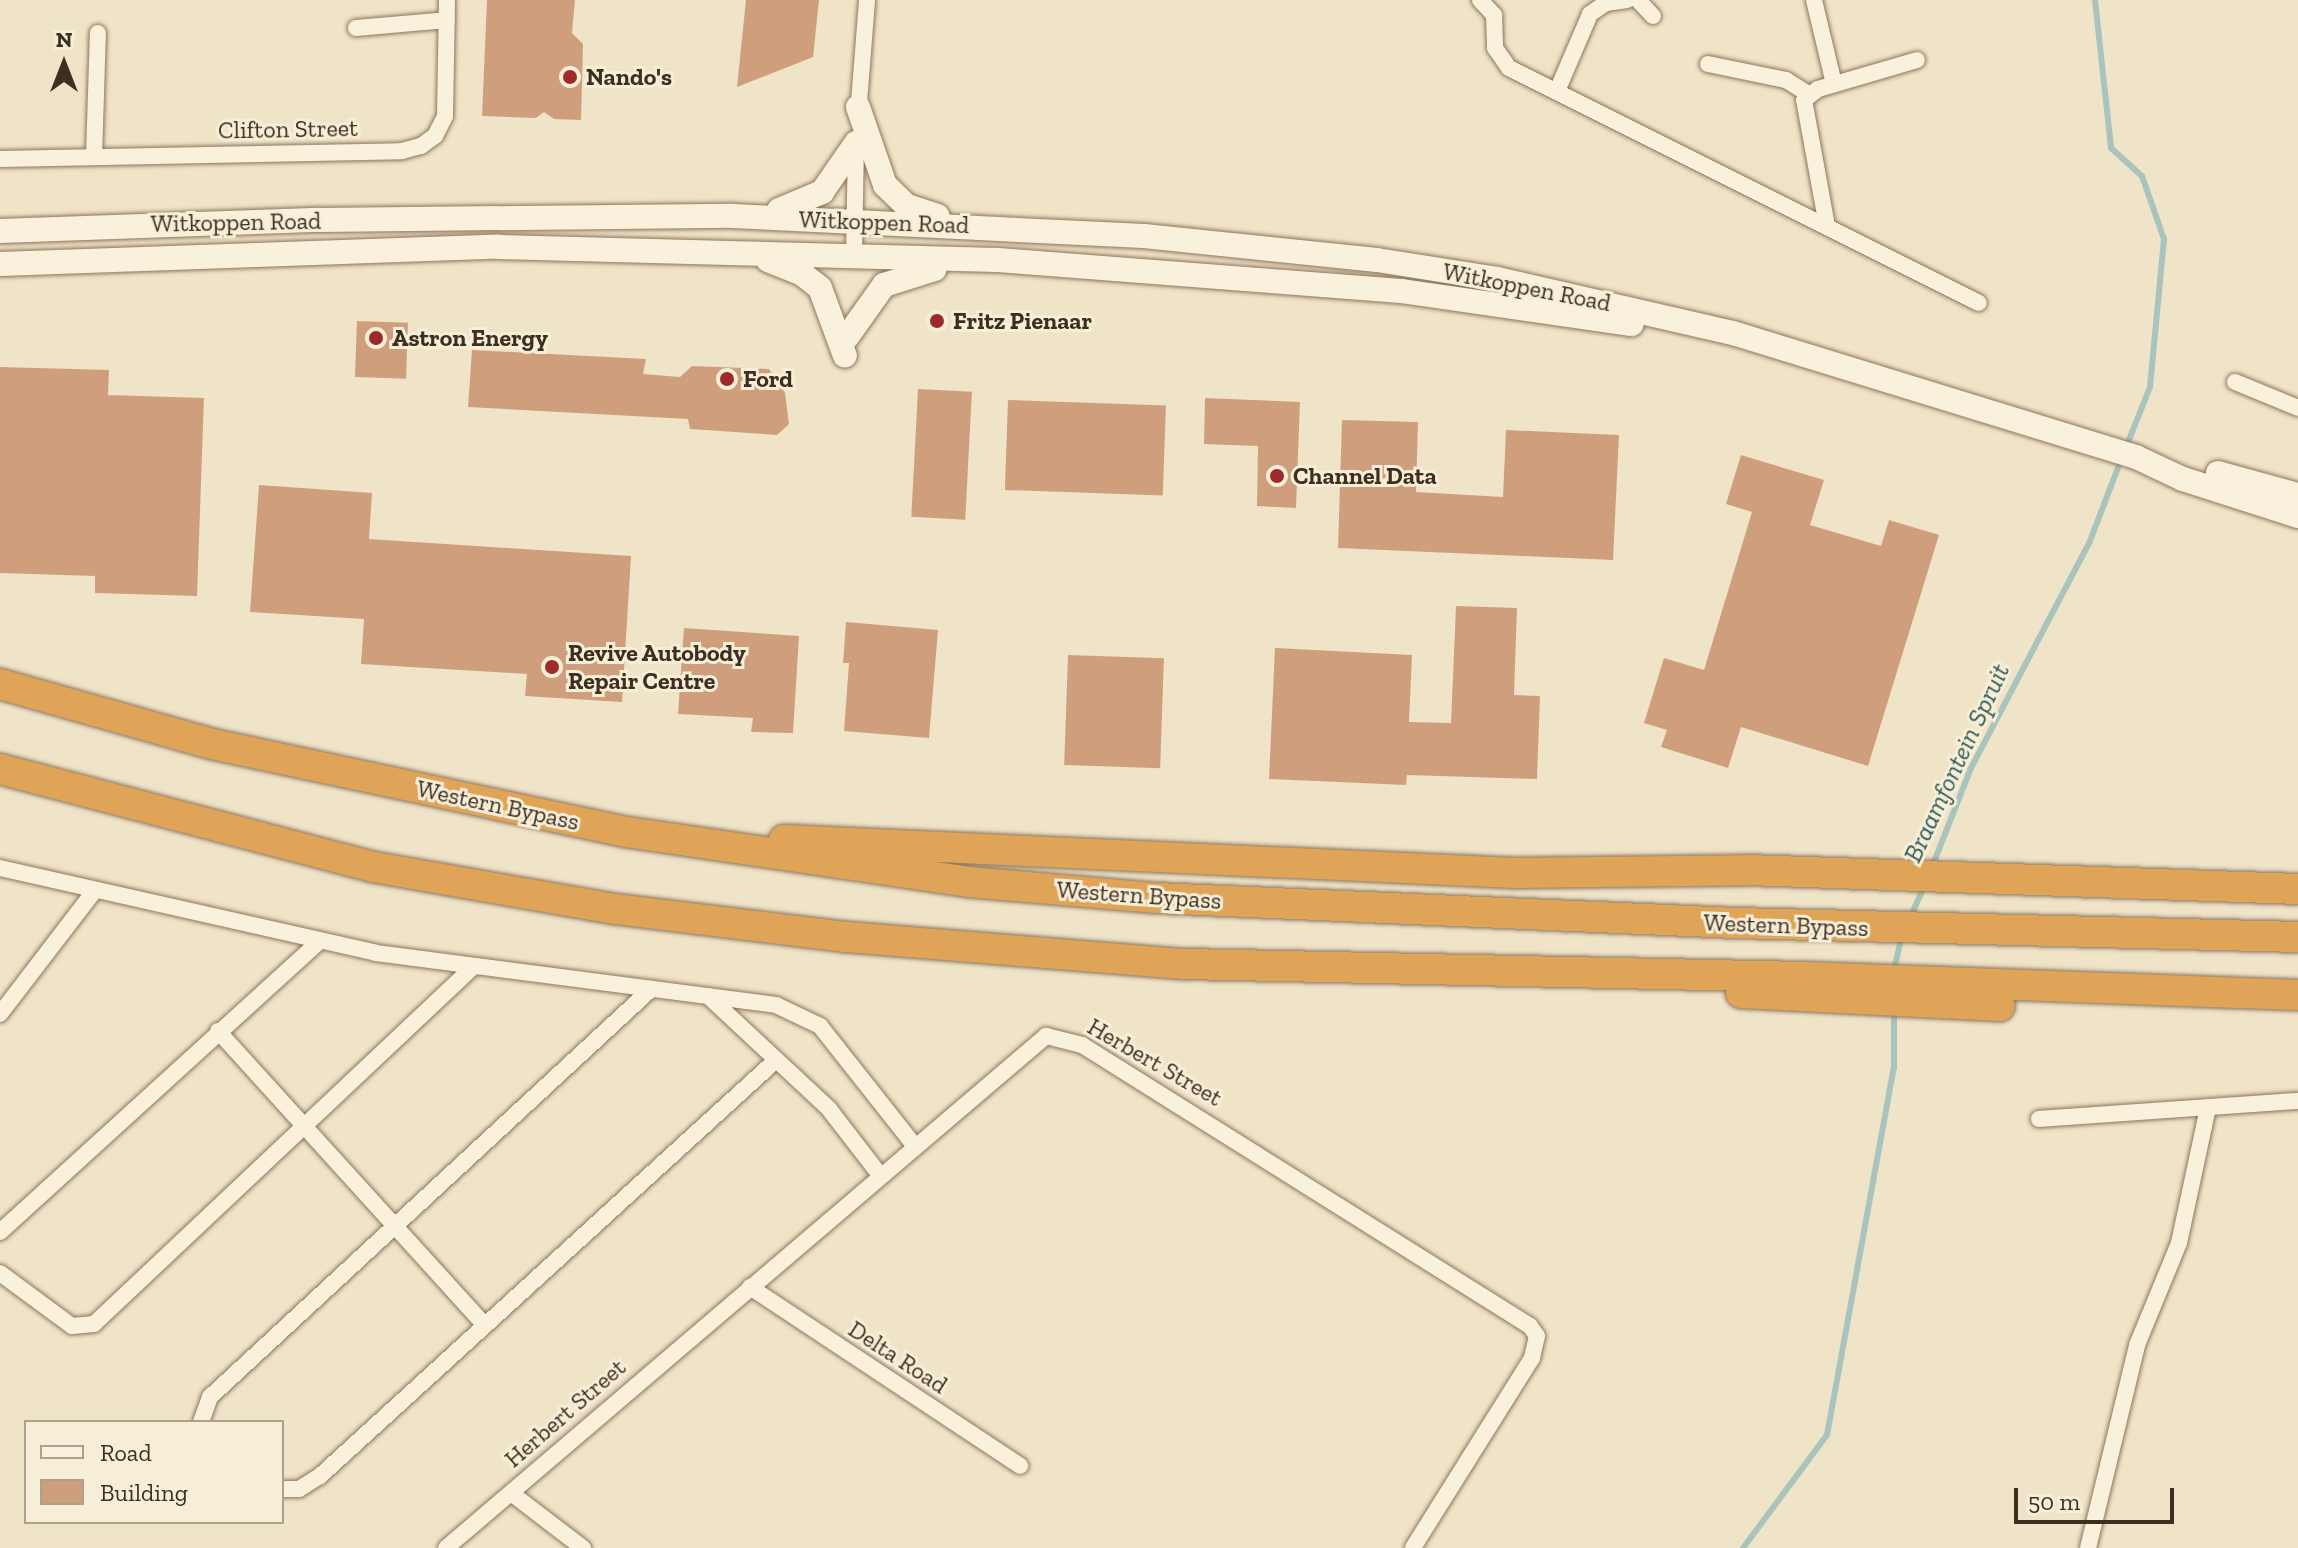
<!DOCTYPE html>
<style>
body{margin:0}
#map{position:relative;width:2298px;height:1548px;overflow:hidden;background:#f0e4c8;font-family:"Zilla Slab",serif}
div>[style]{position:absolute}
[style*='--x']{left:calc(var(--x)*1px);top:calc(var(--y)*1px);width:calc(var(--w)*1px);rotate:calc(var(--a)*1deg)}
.stream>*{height:6px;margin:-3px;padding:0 3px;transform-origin:3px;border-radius:3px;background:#a9c4bc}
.building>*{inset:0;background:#cf9f7d;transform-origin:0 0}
.roads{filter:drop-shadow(0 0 2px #8d765c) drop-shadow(0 0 2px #8d765c)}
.street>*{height:16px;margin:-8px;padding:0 8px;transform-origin:8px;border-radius:8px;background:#faf1dc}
.secondary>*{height:24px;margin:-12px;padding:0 12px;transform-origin:12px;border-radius:12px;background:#faf1dc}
.highway>*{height:30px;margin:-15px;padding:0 15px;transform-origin:15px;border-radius:15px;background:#e0a458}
.dots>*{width:22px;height:22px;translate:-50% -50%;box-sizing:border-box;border:4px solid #f7eed8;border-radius:50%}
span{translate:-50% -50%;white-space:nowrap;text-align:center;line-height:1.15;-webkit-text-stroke:6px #f7eed8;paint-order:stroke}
.poi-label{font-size:24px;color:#3d2e20;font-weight:700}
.left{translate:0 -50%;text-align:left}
.street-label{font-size:24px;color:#3d2e20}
.water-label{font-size:26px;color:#2f5d5a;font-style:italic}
.legend{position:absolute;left:24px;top:1420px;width:260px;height:104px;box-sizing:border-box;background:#f7eed8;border:2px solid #ada18e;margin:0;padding:10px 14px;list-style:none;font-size:24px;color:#3d2e20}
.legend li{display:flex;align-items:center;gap:16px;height:40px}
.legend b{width:40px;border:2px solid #ada18e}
.north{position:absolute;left:24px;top:24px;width:80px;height:80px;-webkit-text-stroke:6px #f7eed8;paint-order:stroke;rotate:0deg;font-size:22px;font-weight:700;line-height:32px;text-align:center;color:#3d2e20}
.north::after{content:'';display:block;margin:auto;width:28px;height:36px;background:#3d2e20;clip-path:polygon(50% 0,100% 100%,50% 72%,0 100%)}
.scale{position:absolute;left:2014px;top:1488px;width:160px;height:36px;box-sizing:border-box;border:4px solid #3d2e20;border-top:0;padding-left:10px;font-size:24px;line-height:28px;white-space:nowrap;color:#3d2e20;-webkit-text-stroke:6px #f7eed8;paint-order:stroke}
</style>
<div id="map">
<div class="stream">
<div style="--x:2095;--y:0;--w:149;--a:83.8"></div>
<div style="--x:2111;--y:148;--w:42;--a:42.1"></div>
<div style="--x:2142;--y:176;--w:67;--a:70.8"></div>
<div style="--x:2164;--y:239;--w:149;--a:95.4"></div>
<div style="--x:2150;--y:387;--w:68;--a:111.6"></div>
<div style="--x:1932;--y:867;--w:106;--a:-68.5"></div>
<div style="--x:1971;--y:768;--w:256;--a:-62.3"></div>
<div style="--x:2090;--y:541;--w:87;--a:-69.1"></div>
<div style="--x:1910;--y:918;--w:37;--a:-66"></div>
<div style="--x:1894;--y:970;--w:36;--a:-77"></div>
<div style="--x:1743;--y:1548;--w:141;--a:-53.4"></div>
<div style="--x:1827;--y:1435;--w:373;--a:-79.7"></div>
<div style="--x:1894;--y:1068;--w:58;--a:-90"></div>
</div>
<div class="building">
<div style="clip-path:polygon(487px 0,575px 0,572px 33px,583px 44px,581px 120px,554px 119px,544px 112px,536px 118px,482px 116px)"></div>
<div style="clip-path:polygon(746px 0,819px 0,813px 57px,737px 87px)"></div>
<div style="left:357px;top:321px;width:51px;height:56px;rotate:2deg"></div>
<div style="clip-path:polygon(472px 350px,646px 359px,643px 374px,680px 377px,692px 366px,769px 369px,785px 393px,789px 424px,777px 435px,690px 429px,688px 419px,468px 407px)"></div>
<div style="clip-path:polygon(0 367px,109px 370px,108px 395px,204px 398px,197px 596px,95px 593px,95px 576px,0 573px)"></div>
<div style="left:918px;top:389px;width:54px;height:128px;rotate:3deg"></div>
<div style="clip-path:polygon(1205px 398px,1300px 402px,1296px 508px,1257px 506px,1258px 446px,1204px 444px)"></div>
<div style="left:1008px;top:400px;width:158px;height:90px;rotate:2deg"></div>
<div style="clip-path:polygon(1342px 420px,1418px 422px,1416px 492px,1503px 497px,1506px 430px,1619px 435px,1613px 560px,1338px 548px)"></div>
<div style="clip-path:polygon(1741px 455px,1824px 480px,1810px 525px,1881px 546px,1889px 520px,1939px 535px,1868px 766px,1741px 727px,1728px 768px,1661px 747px,1667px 730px,1644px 723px,1664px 658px,1704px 670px,1752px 512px,1726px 504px)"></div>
<div style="clip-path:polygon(259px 485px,372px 493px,369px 539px,631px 556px,622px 702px,525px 696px,527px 674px,361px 664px,364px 619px,250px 612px)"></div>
<div style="clip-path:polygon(1456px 606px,1517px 608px,1514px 695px,1540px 696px,1537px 779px,1407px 775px,1406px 785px,1269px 779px,1275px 648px,1412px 655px,1409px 722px,1451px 723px)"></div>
<div style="clip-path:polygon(846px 622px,938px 630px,929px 738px,844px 731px,849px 663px,843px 663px)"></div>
<div style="clip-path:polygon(684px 628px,799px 636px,793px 733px,751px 732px,753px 718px,678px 714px)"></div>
<div style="left:1068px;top:655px;width:96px;height:110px;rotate:2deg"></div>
</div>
<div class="roads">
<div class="street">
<div style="--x:1480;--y:0;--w:21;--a:47"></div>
<div style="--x:1494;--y:15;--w:33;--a:88"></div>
<div style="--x:1495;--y:48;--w:24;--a:55"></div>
<div style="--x:1509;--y:68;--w:525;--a:26.57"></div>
<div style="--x:1638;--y:0;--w:22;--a:47"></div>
<div style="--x:1814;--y:0;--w:86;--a:76.6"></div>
<div style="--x:356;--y:28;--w:91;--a:-5"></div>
<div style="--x:1708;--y:64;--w:80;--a:11.6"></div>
<div style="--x:1786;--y:80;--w:26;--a:32"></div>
<div style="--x:1557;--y:91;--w:84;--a:-66.8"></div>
<div style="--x:1590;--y:14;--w:19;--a:-35"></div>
<div style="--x:1606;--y:3;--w:21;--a:-8"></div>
<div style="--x:858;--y:115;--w:115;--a:-85.5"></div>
<div style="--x:94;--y:157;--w:124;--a:-88.2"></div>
<div style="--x:0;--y:159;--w:402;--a:-1.1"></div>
<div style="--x:402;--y:151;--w:20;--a:-15"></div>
<div style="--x:421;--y:146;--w:17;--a:-36"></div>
<div style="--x:435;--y:136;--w:22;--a:-63"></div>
<div style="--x:445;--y:116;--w:116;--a:-89"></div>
<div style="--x:1827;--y:226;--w:128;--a:-100.3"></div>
<div style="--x:1804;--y:100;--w:18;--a:-38"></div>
<div style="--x:1818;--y:89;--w:103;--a:-16.3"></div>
<div style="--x:854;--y:256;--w:110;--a:-89"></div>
<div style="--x:2235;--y:382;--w:68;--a:22.4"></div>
<div style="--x:0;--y:868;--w:385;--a:12.7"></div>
<div style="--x:376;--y:953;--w:403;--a:7.4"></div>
<div style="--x:776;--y:1005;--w:49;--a:25.5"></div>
<div style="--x:820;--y:1026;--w:152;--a:51.7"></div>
<div style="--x:708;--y:996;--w:166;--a:43"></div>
<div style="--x:829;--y:1109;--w:82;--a:52.4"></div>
<div style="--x:0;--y:1014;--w:156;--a:-52.5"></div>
<div style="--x:218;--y:1031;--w:397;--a:47.8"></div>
<div style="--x:2039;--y:1119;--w:260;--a:-4"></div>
<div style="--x:0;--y:1232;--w:430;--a:-42.3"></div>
<div style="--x:0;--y:1273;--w:89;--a:36.4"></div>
<div style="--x:72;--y:1326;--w:22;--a:-5"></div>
<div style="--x:94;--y:1324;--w:521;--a:-43.29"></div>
<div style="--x:750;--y:1287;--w:324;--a:33.5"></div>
<div style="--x:201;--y:1422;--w:27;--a:-70"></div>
<div style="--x:210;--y:1397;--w:601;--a:-42.77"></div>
<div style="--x:282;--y:1489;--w:17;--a:0"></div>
<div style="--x:299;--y:1489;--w:25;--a:-32"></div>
<div style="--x:320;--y:1476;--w:617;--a:-42.37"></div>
<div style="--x:511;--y:1493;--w:91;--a:37.4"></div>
<div style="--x:446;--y:1548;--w:789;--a:-40.48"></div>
<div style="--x:1046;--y:1036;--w:37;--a:14"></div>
<div style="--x:1082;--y:1045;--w:529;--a:32.1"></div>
<div style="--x:1530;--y:1326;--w:12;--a:55"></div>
<div style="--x:1537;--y:1336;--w:23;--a:103"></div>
<div style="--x:1532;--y:1358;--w:224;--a:122.1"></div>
<div style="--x:2088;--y:1548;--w:209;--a:-76.4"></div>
<div style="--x:2137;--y:1345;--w:110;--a:-67.6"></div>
<div style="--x:2179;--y:1243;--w:138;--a:-77.9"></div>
</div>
<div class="secondary">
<div style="--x:858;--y:107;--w:83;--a:70.9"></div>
<div style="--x:885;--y:185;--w:30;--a:44"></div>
<div style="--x:907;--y:206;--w:32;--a:18"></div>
<div style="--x:779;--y:210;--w:47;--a:-22.7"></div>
<div style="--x:822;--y:192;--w:60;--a:-55.2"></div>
<div style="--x:0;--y:231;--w:319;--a:-2"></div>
<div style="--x:319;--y:220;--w:414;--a:-0.6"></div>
<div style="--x:733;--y:216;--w:411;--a:2.8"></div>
<div style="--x:1144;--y:236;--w:234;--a:5.9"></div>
<div style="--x:1377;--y:260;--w:121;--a:9"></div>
<div style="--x:1497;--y:279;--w:242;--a:12.9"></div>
<div style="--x:1733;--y:333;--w:422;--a:17.1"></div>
<div style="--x:2136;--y:457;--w:52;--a:25.1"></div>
<div style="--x:2183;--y:479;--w:121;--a:17.8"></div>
<div style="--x:768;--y:260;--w:35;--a:22"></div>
<div style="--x:801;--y:273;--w:24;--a:38"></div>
<div style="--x:820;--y:288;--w:72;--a:69.8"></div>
<div style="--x:0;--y:264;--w:499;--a:-2"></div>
<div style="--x:499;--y:247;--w:498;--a:1.5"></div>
<div style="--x:997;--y:260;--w:406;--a:4.4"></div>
<div style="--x:1402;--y:291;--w:232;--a:8.2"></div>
<div style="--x:847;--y:337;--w:64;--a:-54.6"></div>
<div style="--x:884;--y:285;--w:53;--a:-17.4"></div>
<div style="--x:2218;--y:473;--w:83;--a:15.4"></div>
</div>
<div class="highway">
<div style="--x:0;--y:684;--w:220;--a:15.8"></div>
<div style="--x:212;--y:744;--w:424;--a:12"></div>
<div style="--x:627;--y:832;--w:346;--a:8.3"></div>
<div style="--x:969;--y:882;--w:188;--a:4.9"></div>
<div style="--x:1156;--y:898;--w:580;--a:2.47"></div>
<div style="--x:1735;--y:923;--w:563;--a:1.42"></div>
<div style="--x:0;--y:769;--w:387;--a:14.7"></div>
<div style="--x:374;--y:867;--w:245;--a:9.9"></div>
<div style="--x:615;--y:909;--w:233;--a:6.9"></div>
<div style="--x:846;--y:937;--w:339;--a:4.6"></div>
<div style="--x:1184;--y:964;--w:620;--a:1.2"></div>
<div style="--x:1804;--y:977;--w:494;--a:2.1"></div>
<div style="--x:784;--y:840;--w:731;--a:2.59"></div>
<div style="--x:1514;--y:873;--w:233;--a:-0.7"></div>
<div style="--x:1747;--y:870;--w:551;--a:1.97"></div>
<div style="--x:1741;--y:993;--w:259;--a:2.9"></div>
</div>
</div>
<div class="dots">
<div style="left:570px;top:77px;background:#9e2a2b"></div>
<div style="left:937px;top:321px;background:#9e2a2b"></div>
<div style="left:376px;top:338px;background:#9e2a2b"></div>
<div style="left:727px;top:379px;background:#9e2a2b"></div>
<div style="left:1277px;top:476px;background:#9e2a2b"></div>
<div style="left:552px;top:667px;background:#9e2a2b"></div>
</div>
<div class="poi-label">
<span class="left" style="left:586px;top:77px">Nando's</span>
<span class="left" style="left:953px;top:321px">Fritz Pienaar</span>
<span class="left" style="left:392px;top:338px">Astron Energy</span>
<span class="left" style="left:743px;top:379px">Ford</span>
<span class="left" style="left:1293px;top:476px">Channel Data</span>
<span class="left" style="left:568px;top:667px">Revive Autobody<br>Repair Centre</span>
</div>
<div class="street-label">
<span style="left:288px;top:129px;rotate:-1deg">Clifton Street</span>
<span style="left:236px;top:222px;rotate:-1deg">Witkoppen Road</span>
<span style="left:884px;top:222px;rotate:2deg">Witkoppen Road</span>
<span style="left:1527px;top:287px;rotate:11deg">Witkoppen Road</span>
<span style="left:498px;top:805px;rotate:12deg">Western Bypass</span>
<span style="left:1139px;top:895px;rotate:4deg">Western Bypass</span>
<span style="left:1786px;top:925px;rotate:2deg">Western Bypass</span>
<span style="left:1155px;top:1062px;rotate:30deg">Herbert Street</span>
<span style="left:898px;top:1357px;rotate:33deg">Delta Road</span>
<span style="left:565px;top:1413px;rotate:-41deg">Herbert Street</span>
</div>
<div class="water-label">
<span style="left:1957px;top:763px;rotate:-65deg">Braamfontein Spruit</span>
</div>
<ul class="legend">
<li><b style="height:10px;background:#faf1dc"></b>Road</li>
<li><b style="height:22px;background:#cf9f7d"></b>Building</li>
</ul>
<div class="north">N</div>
<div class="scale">50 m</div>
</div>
